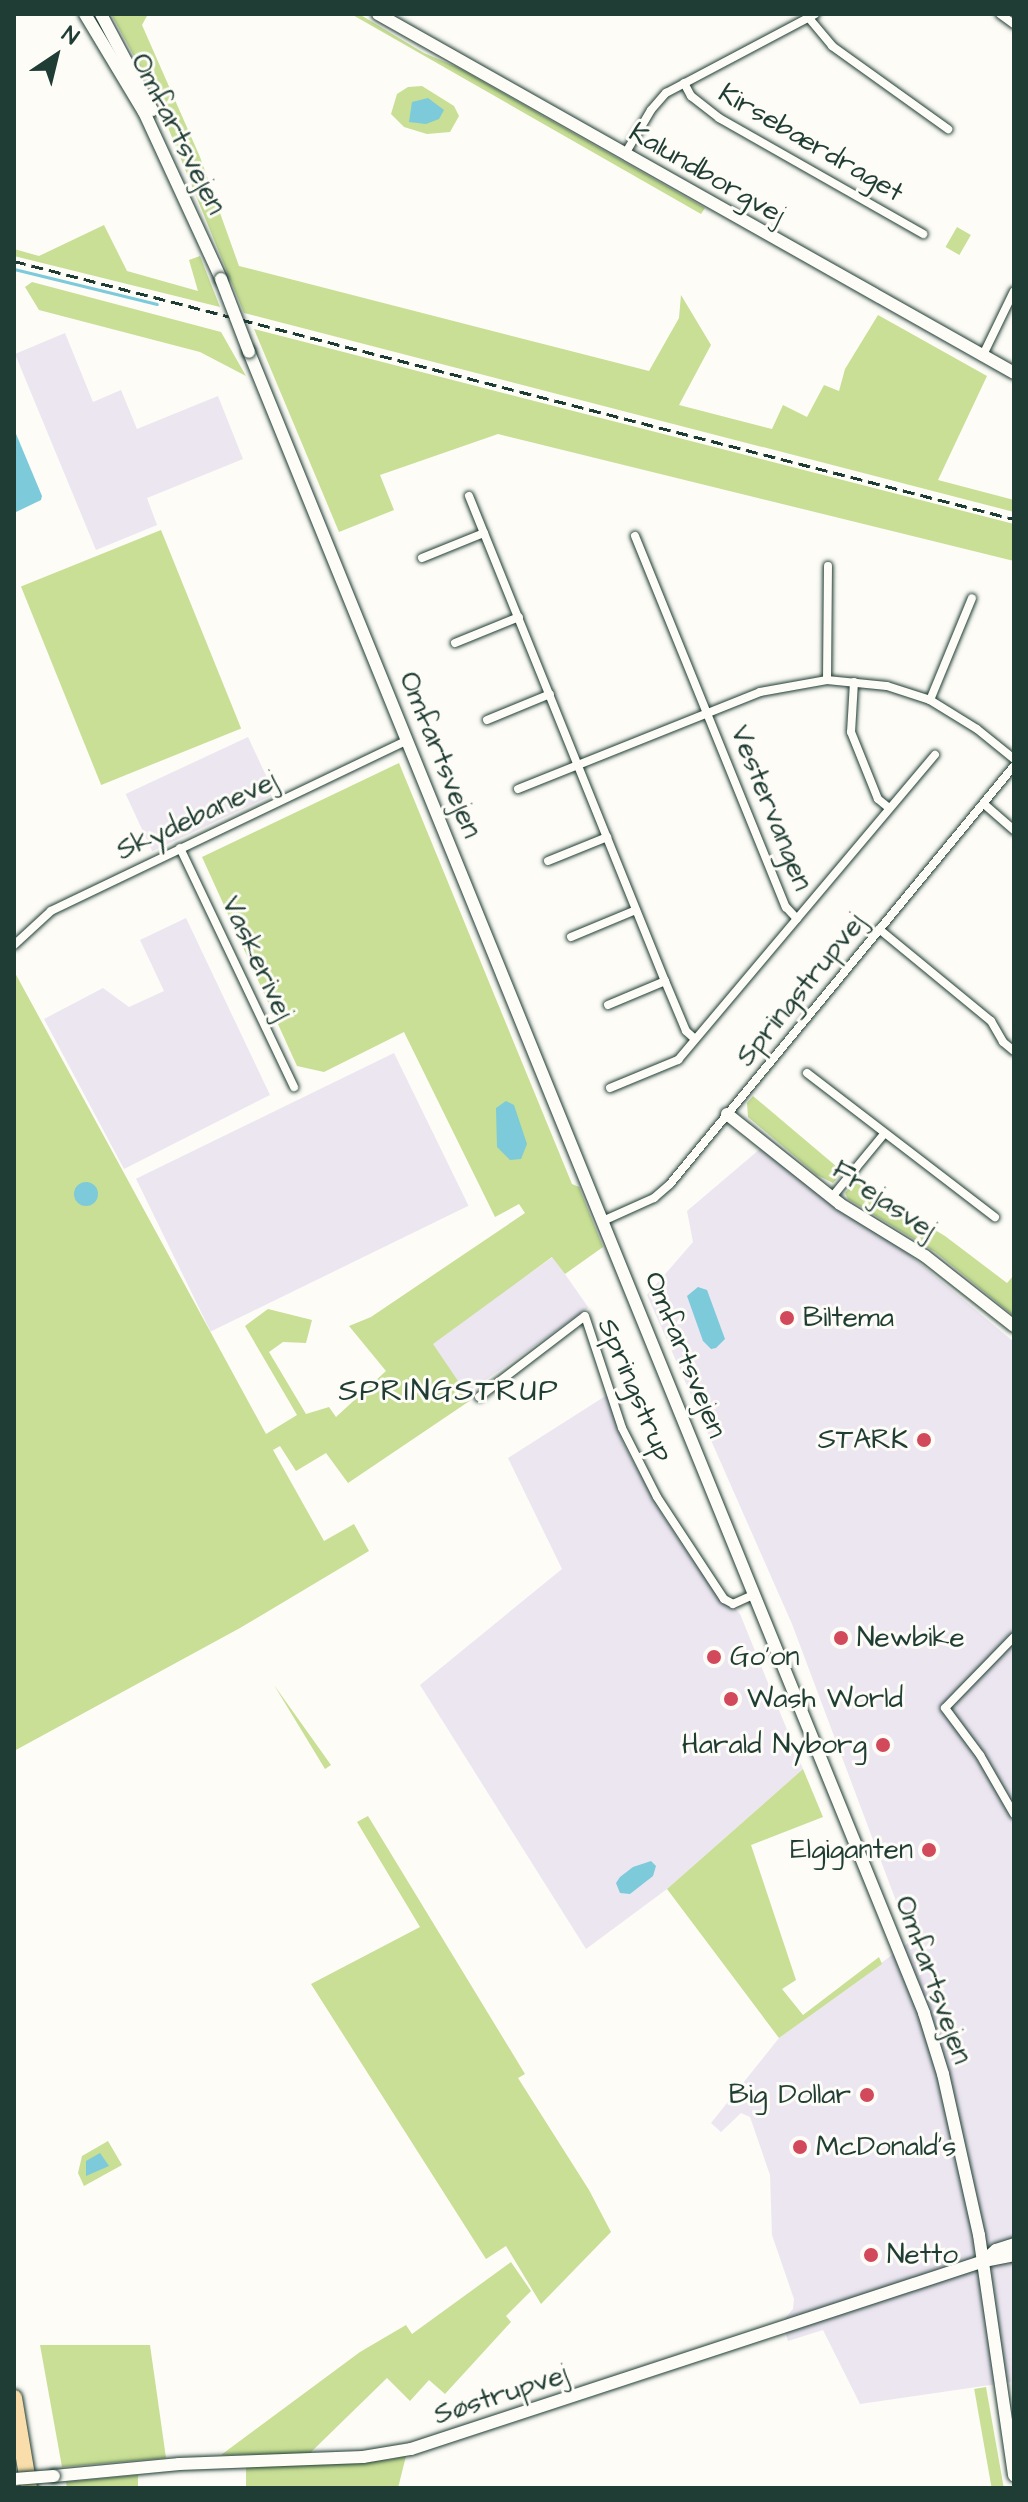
<!DOCTYPE html>
<meta charset="utf-8">
<style>
body{margin:0}
#map{position:relative;width:1028px;height:2502px;overflow:hidden;background:#fdfcf7;font-family:"Architects Daughter",sans-serif}
div>[style]{position:absolute}
[style*='--x']{left:calc(var(--x)*1px);top:calc(var(--y)*1px);width:calc(var(--w)*1px);rotate:calc(var(--a)*1deg)}
.built>*{inset:0;background:#ece6f1;transform-origin:0 0}
.green>*{inset:0;background:#c8df95;transform-origin:0 0}
.water>*{inset:0;background:#7ccada}
.round{border-radius:50%}
.stream>*{height:3px;margin:-1.5px;padding:0 1.5px;transform-origin:1.5px;border-radius:1.5px;background:#7ccada}
.roads{filter:drop-shadow(0 0 2px #1f3d34) drop-shadow(0 0 2px #1f3d34)}
.street>*{height:8px;margin:-4px;padding:0 4px;transform-origin:4px;border-radius:4px;background:#fdfcf7}
.secondary>*{height:12px;margin:-6px;padding:0 6px;transform-origin:6px;border-radius:6px;background:#fdfcf7}
.highway>*{height:16px;margin:-8px;padding:0 8px;transform-origin:8px;border-radius:8px;background:#f9deab}
.rail>*{height:3px;margin-top:-1.5px;transform-origin:0;background:repeating-linear-gradient(90deg,#1f3d34 0 12px,transparent 0 18px)}
.bridges{filter:drop-shadow(0 0 2px #1f3d34) drop-shadow(0 0 2px #1f3d34)}
.secondary-bridge>*{height:12px;margin:-6px;padding:0 6px;transform-origin:6px;border-radius:6px;background:#fdfcf7}
.dots>*{width:22px;height:22px;translate:-50% -50%;box-sizing:border-box;border:4px solid #fdfcf7;border-radius:50%}
span{translate:-50% -50%;white-space:nowrap;text-align:center;line-height:1.15;-webkit-text-stroke:6px #fdfcf7;paint-order:stroke}
.street-label{font-size:28px;color:#1f3d34}
.poi-label{font-size:28px;color:#1f3d34}
.left{translate:0 -50%;text-align:left}
.right{translate:-100% -50%;text-align:right}
.neighbourhood-label{font-size:30px;color:#1f3d34;letter-spacing:2px}
.frame{position:absolute;inset:0;border:16px solid #1f3d34;pointer-events:none}
.north{position:absolute;left:16px;top:16px;width:80px;height:80px;-webkit-text-stroke:6px #fdfcf7;paint-order:stroke;rotate:35deg;font-size:22px;font-weight:700;line-height:32px;text-align:center;color:#1f3d34}
.north::after{content:'';display:block;margin:auto;width:28px;height:36px;background:#1f3d34;clip-path:polygon(50% 0,100% 100%,50% 72%,0 100%)}
</style>
<div id="map">
<div class="built">
<div style="clip-path:polygon(65px 333px,93px 402px,121px 390px,137px 429px,218px 396px,243px 459px,147px 498px,157px 525px,96px 550px,15px 354px)"></div>
<div style="left:248px;top:737px;width:63px;height:135px;rotate:65deg"></div>
<div style="clip-path:polygon(186px 918px,270px 1095px,124px 1169px,44px 1019px,103px 988px,129px 1007px,164px 991px,140px 940px)"></div>
<div style="left:394px;top:1053px;width:170px;height:287px;rotate:64deg"></div>
<div style="clip-path:polygon(760px 1149px,911px 1256px,1014px 1342px,1014px 2418px,1011px 2382px,860px 2404px,823px 2330px,788px 2341px,782px 2322px,793px 2309px,794px 2299px,772px 2235px,770px 2175px,750px 2117px,741px 2113px,721px 2132px,711px 2123px,779px 2038px,911px 1941px,792px 1624px,647px 1295px,693px 1242px,687px 1211px)"></div>
<div style="left:553px;top:1257px;width:62px;height:149px;rotate:55deg"></div>
<div style="clip-path:polygon(607px 1395px,623px 1443px,662px 1514px,691px 1558px,740px 1614px,803px 1769px,667px 1889px,586px 1949px,420px 1685px,562px 1569px,508px 1458px)"></div>
</div>
<div class="green">
<div style="clip-path:polygon(111px 14px,148px 14px,142px 25px,200px 157px,239px 266px,649px 371px,679px 318px,681px 295px,711px 345px,679px 405px,772px 429px,783px 405px,807px 417px,824px 385px,839px 391px,845px 369px,878px 315px,987px 376px,938px 480px,1014px 500px,1014px 512px,244px 313px,153px 91px)"></div>
<div style="clip-path:polygon(351px 14px,359px 14px,424px 53px,459px 68px,705px 208px,701px 214px)"></div>
<div style="clip-path:polygon(422px 86px,454px 106px,459px 116px,450px 132px,427px 134px,404px 127px,391px 114px,397px 94px,408px 87px)"></div>
<div style="clip-path:polygon(104px 225px,127px 271px,198px 291px,189px 260px,200px 256px,220px 307px,14px 256px,14px 249px,39px 256px)"></div>
<div style="left:957px;top:227px;width:16px;height:23px;rotate:30deg"></div>
<div style="clip-path:polygon(32px 282px,221px 332px,246px 376px,200px 352px,39px 310px,25px 287px)"></div>
<div style="clip-path:polygon(254px 329px,1014px 524px,1014px 561px,498px 434px,380px 475px,394px 510px,339px 532px)"></div>
<div style="left:161px;top:530px;width:214px;height:151px;rotate:68deg"></div>
<div style="clip-path:polygon(399px 763px,572px 1184px,579px 1187px,603px 1247px,565px 1274px,552px 1257px,433px 1344px,471px 1400px,348px 1483px,326px 1453px,296px 1471px,280px 1446px,273px 1450px,324px 1541px,354px 1524px,369px 1551px,240px 1628px,14px 1751px,14px 971px,266px 1434px,297px 1415px,245px 1326px,268px 1309px,312px 1320px,306px 1343px,283px 1342px,269px 1352px,306px 1414px,329px 1407px,336px 1417px,386px 1371px,349px 1326px,371px 1317px,525px 1213px,519px 1204px,495px 1217px,404px 1032px,324px 1072px,297px 1066px,202px 857px)"></div>
<div style="clip-path:polygon(753px 1096px,843px 1172px,833px 1183px,817px 1175px,748px 1117px,747px 1103px)"></div>
<div style="clip-path:polygon(855px 1182px,945px 1236px,1007px 1283px,1014px 1275px,1014px 1316px,935px 1252px,848px 1199px,845px 1193px)"></div>
<div style="clip-path:polygon(274px 1685px,331px 1765px,325px 1769px)"></div>
<div style="clip-path:polygon(803px 1769px,823px 1817px,751px 1845px,796px 1980px,782px 1989px,803px 2015px,879px 1957px,882px 1964px,779px 2038px,667px 1889px)"></div>
<div style="clip-path:polygon(368px 1816px,525px 2074px,518px 2078px,589px 2190px,611px 2232px,541px 2304px,506px 2246px,486px 2259px,311px 1984px,420px 1927px,357px 1822px)"></div>
<div style="clip-path:polygon(108px 2141px,122px 2165px,84px 2186px,78px 2173px,82px 2156px)"></div>
<div style="clip-path:polygon(511px 2262px,531px 2291px,506px 2316px,511px 2322px,445px 2394px,429px 2380px,410px 2401px,387px 2378px,309px 2454px,221px 2455px,360px 2352px,406px 2325px,412px 2334px)"></div>
<div style="clip-path:polygon(40px 2345px,150px 2345px,166px 2458px,62px 2467px)"></div>
<div style="left:986px;top:2387px;width:103px;height:12px;rotate:80deg"></div>
<div style="clip-path:polygon(406px 2456px,398px 2488px,246px 2488px,246px 2466px,388px 2460px)"></div>
<div style="clip-path:polygon(138px 2475px,138px 2488px,67px 2488px,66px 2482px)"></div>
</div>
<div class="water">
<div style="clip-path:polygon(428px 98px,444px 110px,439px 119px,426px 124px,409px 122px,412px 102px)"></div>
<div style="clip-path:polygon(14px 429px,42px 496px,41px 500px,14px 513px)"></div>
<div style="clip-path:polygon(506px 1101px,514px 1105px,527px 1144px,521px 1159px,510px 1160px,497px 1147px,496px 1108px)"></div>
<div class="round" style="left:74px;top:1182px;width:24px;height:24px"></div>
<div style="clip-path:polygon(698px 1287px,707px 1290px,725px 1339px,716px 1348px,711px 1349px,703px 1341px,687px 1296px)"></div>
<div style="clip-path:polygon(651px 1861px,656px 1866px,653px 1876px,630px 1894px,620px 1893px,616px 1883px,620px 1877px,633px 1867px)"></div>
<div style="clip-path:polygon(100px 2153px,109px 2166px,86px 2176px,86px 2161px)"></div>
</div>
<div class="stream">
<div style="--x:14;--y:269;--w:147;--a:13.8"></div>
</div>
<div class="roads">
<div class="street">
<div style="--x:1000;--y:14;--w:17;--a:36"></div>
<div style="--x:808;--y:17;--w:38;--a:50"></div>
<div style="--x:832;--y:46;--w:143;--a:35.6"></div>
<div style="--x:684;--y:83;--w:15;--a:62"></div>
<div style="--x:691;--y:96;--w:36;--a:38"></div>
<div style="--x:719;--y:118;--w:235;--a:29.6"></div>
<div style="--x:625;--y:154;--w:51;--a:-59.4"></div>
<div style="--x:651;--y:110;--w:23;--a:-49"></div>
<div style="--x:666;--y:93;--w:169;--a:-27.9"></div>
<div style="--x:982;--y:357;--w:73;--a:-64.1"></div>
<div style="--x:469;--y:496;--w:523;--a:68"></div>
<div style="--x:665;--y:981;--w:54;--a:67.2"></div>
<div style="--x:686;--y:1031;--w:12;--a:42"></div>
<div style="--x:635;--y:536;--w:401;--a:67.9"></div>
<div style="--x:786;--y:907;--w:16;--a:47"></div>
<div style="--x:422;--y:558;--w:67;--a:-22"></div>
<div style="--x:455;--y:643;--w:69;--a:-22.1"></div>
<div style="--x:827;--y:680;--w:114;--a:-89.5"></div>
<div style="--x:854;--y:682;--w:50;--a:93.4"></div>
<div style="--x:851;--y:732;--w:72;--a:68.1"></div>
<div style="--x:878;--y:799;--w:14;--a:39"></div>
<div style="--x:930;--y:700;--w:110;--a:-67.6"></div>
<div style="--x:487;--y:720;--w:68;--a:-22.4"></div>
<div style="--x:518;--y:789;--w:261;--a:-21.8"></div>
<div style="--x:760;--y:692;--w:68;--a:-10.2"></div>
<div style="--x:827;--y:680;--w:60;--a:5.7"></div>
<div style="--x:887;--y:686;--w:45;--a:18"></div>
<div style="--x:930;--y:700;--w:55;--a:31.7"></div>
<div style="--x:977;--y:729;--w:48;--a:39"></div>
<div style="--x:984;--y:804;--w:40;--a:41"></div>
<div style="--x:180;--y:848;--w:265;--a:64.5"></div>
<div style="--x:548;--y:861;--w:64;--a:-22.1"></div>
<div style="--x:879;--y:929;--w:145;--a:39.4"></div>
<div style="--x:991;--y:1021;--w:24;--a:60"></div>
<div style="--x:1003;--y:1042;--w:14;--a:39"></div>
<div style="--x:571;--y:937;--w:70;--a:-22.6"></div>
<div style="--x:14;--y:945;--w:50;--a:-42.6"></div>
<div style="--x:51;--y:911;--w:396;--a:-25.6"></div>
<div style="--x:608;--y:1005;--w:62;--a:-22.8"></div>
<div style="--x:807;--y:1073;--w:237;--a:37.5"></div>
<div style="--x:610;--y:1088;--w:74;--a:-22.4"></div>
<div style="--x:678;--y:1060;--w:399;--a:-49.9"></div>
<div style="--x:832;--y:1197;--w:82;--a:-50.5"></div>
<div style="--x:605;--y:1220;--w:54;--a:-24.2"></div>
<div style="--x:654;--y:1198;--w:21;--a:-41"></div>
<div style="--x:670;--y:1184;--w:541;--a:-50.55"></div>
<div style="--x:479;--y:1397;--w:133;--a:-37.4"></div>
<div style="--x:585;--y:1316;--w:118;--a:71.7"></div>
<div style="--x:622;--y:1428;--w:77;--a:63.1"></div>
<div style="--x:657;--y:1497;--w:122;--a:56.7"></div>
<div style="--x:724;--y:1599;--w:10;--a:29"></div>
<div style="--x:733;--y:1604;--w:24;--a:-24"></div>
<div style="--x:1014;--y:1637;--w:99;--a:134.2"></div>
<div style="--x:945;--y:1708;--w:59;--a:53.3"></div>
<div style="--x:980;--y:1755;--w:68;--a:60"></div>
</div>
<div class="secondary">
<div style="--x:85;--y:14;--w:114;--a:59"></div>
<div style="--x:144;--y:112;--w:184;--a:65.2"></div>
<div style="--x:101;--y:14;--w:109;--a:62"></div>
<div style="--x:378;--y:14;--w:730;--a:29.44"></div>
<div style="--x:249;--y:352;--w:1793;--a:67.88"></div>
<div style="--x:924;--y:2013;--w:64;--a:72.7"></div>
<div style="--x:943;--y:2074;--w:165;--a:77.4"></div>
<div style="--x:979;--y:2235;--w:243;--a:81.7"></div>
<div style="--x:727;--y:1114;--w:144;--a:38.5"></div>
<div style="--x:840;--y:1204;--w:100;--a:31.5"></div>
<div style="--x:925;--y:1256;--w:113;--a:38.2"></div>
<div style="--x:984;--y:2261;--w:16;--a:-43"></div>
<div style="--x:996;--y:2250;--w:19;--a:-18"></div>
<div style="--x:54;--y:2476;--w:126;--a:-5.5"></div>
<div style="--x:179;--y:2464;--w:184;--a:-2.2"></div>
<div style="--x:363;--y:2457;--w:49;--a:-9.5"></div>
<div style="--x:411;--y:2449;--w:603;--a:-18.16"></div>
<div style="--x:984;--y:2261;--w:31;--a:-11"></div>
</div>
<div class="highway">
<div style="--x:14;--y:2398;--w:91;--a:80.5"></div>
</div>
</div>
<div class="rail">
<div style="--x:14;--y:261;--w:1033;--a:14.47"></div>
</div>
<div class="bridges">
<div class="secondary-bridge">
<div style="--x:221;--y:279;--w:78;--a:69"></div>
<div style="--x:14;--y:2479;--w:40;--a:-4.3"></div>
</div>
</div>
<div class="dots">
<div style="left:787px;top:1318px;background:#d1495b"></div>
<div style="left:924px;top:1440px;background:#d1495b"></div>
<div style="left:841px;top:1638px;background:#d1495b"></div>
<div style="left:714px;top:1657px;background:#d1495b"></div>
<div style="left:731px;top:1699px;background:#d1495b"></div>
<div style="left:883px;top:1745px;background:#d1495b"></div>
<div style="left:929px;top:1850px;background:#d1495b"></div>
<div style="left:867px;top:2095px;background:#d1495b"></div>
<div style="left:800px;top:2147px;background:#d1495b"></div>
<div style="left:871px;top:2255px;background:#d1495b"></div>
</div>
<div class="street-label">
<span style="left:178px;top:134px;rotate:63deg">Omfartsvejen</span>
<span style="left:811px;top:143px;rotate:30deg">Kirsebærdraget</span>
<span style="left:707px;top:174px;rotate:30deg">Kalundborgvej</span>
<span style="left:440px;top:755px;rotate:68deg">Omfartsvejen</span>
<span style="left:771px;top:808px;rotate:68deg">Vestervangen</span>
<span style="left:197px;top:816px;rotate:-25deg">Skydebanevej</span>
<span style="left:257px;top:958px;rotate:65deg">Vaskerivej</span>
<span style="left:801px;top:990px;rotate:-51deg">Springstrupvej</span>
<span style="left:884px;top:1200px;rotate:34deg">Frejasvej</span>
<span style="left:685px;top:1355px;rotate:68deg">Omfartsvejen</span>
<span style="left:635px;top:1390px;rotate:67deg">Springstrup</span>
<span style="left:933px;top:1980px;rotate:70deg">Omfartsvejen</span>
<span style="left:501px;top:2395px;rotate:-18deg">Søstrupvej</span>
</div>
<div class="poi-label">
<span class="left" style="left:803px;top:1318px">Biltema</span>
<span class="right" style="left:908px;top:1440px">STARK</span>
<span class="left" style="left:857px;top:1638px">Newbike</span>
<span class="left" style="left:730px;top:1657px">Go'on</span>
<span class="left" style="left:747px;top:1699px">Wash World</span>
<span class="right" style="left:867px;top:1745px">Harald Nyborg</span>
<span class="right" style="left:913px;top:1850px">Elgiganten</span>
<span class="right" style="left:851px;top:2095px">Big Dollar</span>
<span class="left" style="left:816px;top:2147px">McDonald's</span>
<span class="left" style="left:887px;top:2255px">Netto</span>
</div>
<div class="neighbourhood-label">
<span style="left:449px;top:1391px">SPRINGSTRUP</span>
</div>
<div class="frame"></div>
<div class="north">N</div>
</div>
